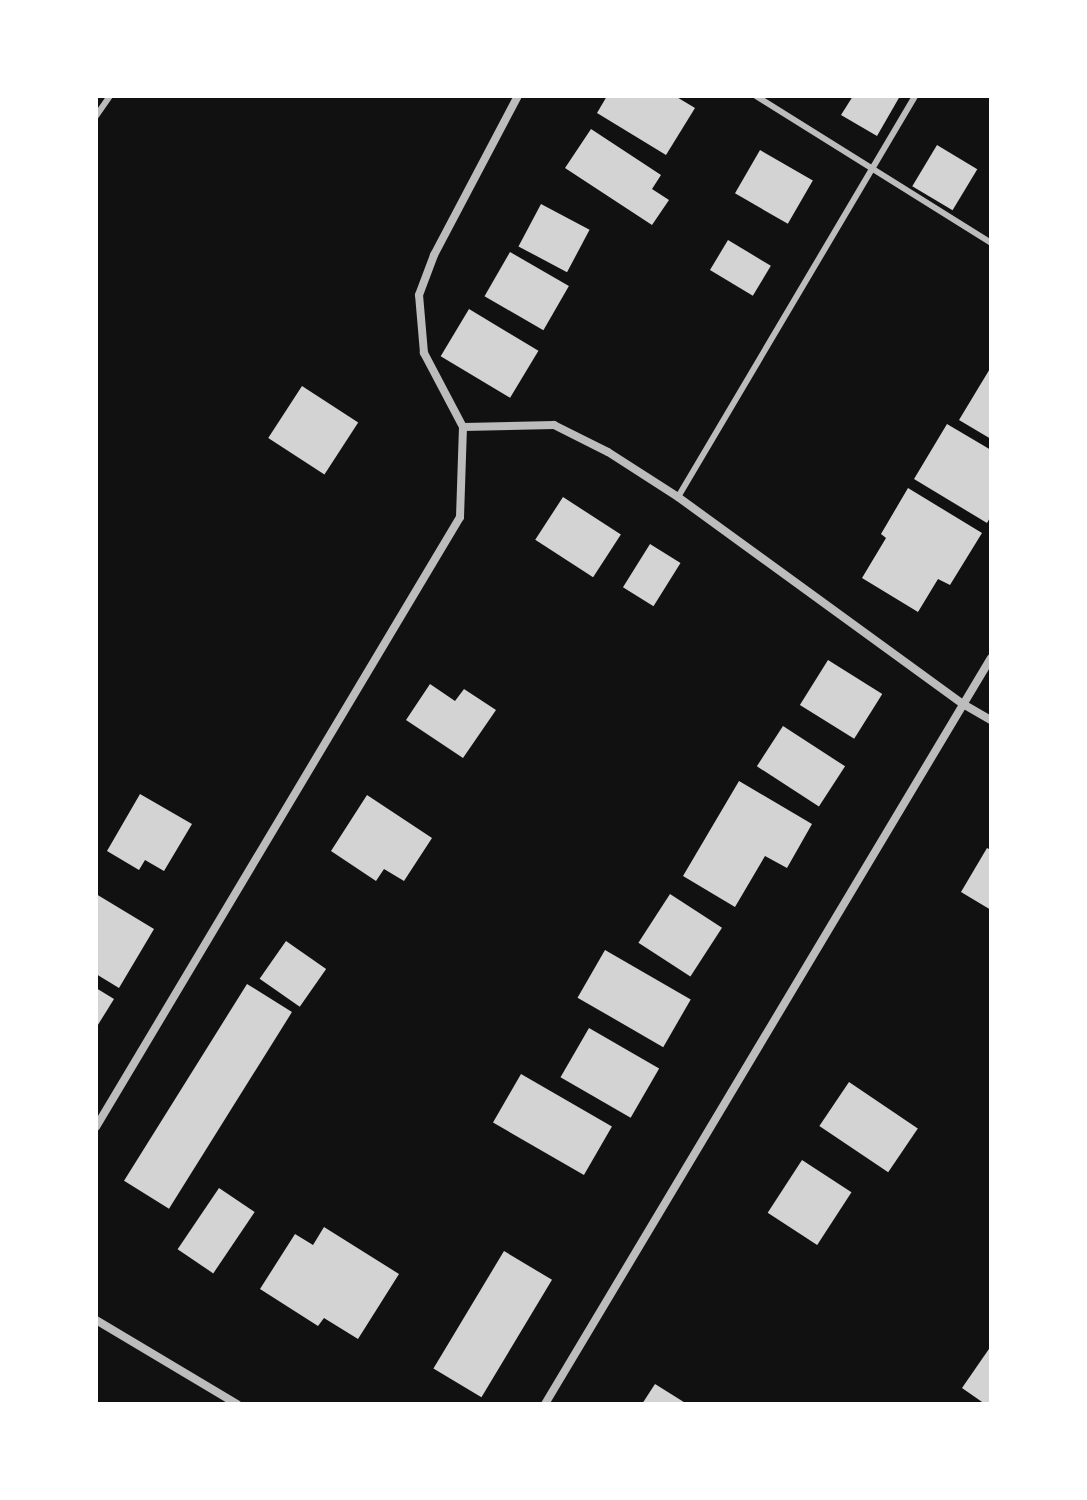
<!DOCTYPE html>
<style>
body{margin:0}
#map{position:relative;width:1087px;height:1500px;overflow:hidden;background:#111;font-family:"DejaVu Sans",sans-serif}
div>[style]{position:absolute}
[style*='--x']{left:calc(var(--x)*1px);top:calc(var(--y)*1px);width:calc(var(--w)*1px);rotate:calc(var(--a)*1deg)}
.building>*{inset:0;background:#d3d3d3;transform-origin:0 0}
.service>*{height:6px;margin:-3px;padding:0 3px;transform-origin:3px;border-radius:3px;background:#bcbcbc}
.minor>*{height:8px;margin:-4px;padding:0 4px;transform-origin:4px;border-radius:4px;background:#bcbcbc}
span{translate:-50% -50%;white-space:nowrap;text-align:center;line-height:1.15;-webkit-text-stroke:7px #fff;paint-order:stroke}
.frame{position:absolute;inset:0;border:98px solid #fff;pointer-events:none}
</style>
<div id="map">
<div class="building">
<div style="clip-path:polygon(607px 96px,675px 96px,695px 108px,666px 155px,597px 113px)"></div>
<div style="clip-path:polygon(853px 96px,900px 96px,877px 136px,841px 115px)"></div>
<div style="clip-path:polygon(591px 129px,661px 175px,652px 189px,669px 200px,652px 225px,565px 168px)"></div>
<div style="left:937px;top:145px;width:47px;height:48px;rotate:31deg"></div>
<div style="left:760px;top:150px;width:61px;height:50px;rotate:30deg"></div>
<div style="left:541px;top:204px;width:55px;height:48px;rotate:28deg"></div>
<div style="left:728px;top:240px;width:50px;height:35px;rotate:31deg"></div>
<div style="left:510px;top:252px;width:68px;height:51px;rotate:30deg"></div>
<div style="left:469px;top:309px;width:81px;height:55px;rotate:31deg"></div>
<div style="clip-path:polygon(991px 367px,991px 439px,959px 420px)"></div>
<div style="left:302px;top:386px;width:67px;height:62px;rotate:33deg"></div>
<div style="clip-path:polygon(947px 424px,991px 450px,991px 516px,987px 523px,914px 479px)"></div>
<div style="clip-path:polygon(908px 488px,982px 533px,950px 585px,938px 579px,918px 612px,862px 578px,886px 538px,881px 534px)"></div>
<div style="left:563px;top:497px;width:69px;height:51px;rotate:33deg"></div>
<div style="left:650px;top:544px;width:36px;height:51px;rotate:32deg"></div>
<div style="left:828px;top:660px;width:64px;height:53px;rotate:32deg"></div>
<div style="clip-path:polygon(430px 684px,455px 701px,464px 689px,496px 710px,463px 758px,406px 720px)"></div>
<div style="left:783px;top:726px;width:74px;height:48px;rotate:33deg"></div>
<div style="clip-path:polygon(739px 781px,812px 824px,787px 868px,765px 856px,735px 907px,683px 876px)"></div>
<div style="clip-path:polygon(140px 794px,192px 824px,164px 871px,145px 860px,139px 870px,107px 851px)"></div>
<div style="clip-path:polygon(367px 795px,432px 838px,404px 881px,384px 869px,376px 881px,331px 851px)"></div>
<div style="clip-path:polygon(987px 848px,991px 850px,991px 910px,961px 892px)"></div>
<div style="clip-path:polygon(96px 894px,154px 929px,119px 988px,96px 974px)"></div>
<div style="left:670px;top:894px;width:62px;height:58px;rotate:33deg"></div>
<div style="left:286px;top:941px;width:49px;height:46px;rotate:35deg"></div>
<div style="left:605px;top:950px;width:99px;height:55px;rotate:30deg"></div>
<div style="left:247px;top:984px;width:53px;height:232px;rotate:32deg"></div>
<div style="clip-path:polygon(96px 988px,114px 999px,96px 1028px)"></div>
<div style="left:589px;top:1028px;width:81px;height:57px;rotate:30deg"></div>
<div style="left:521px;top:1074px;width:105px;height:56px;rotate:30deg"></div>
<div style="left:849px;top:1082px;width:83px;height:53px;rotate:34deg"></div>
<div style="left:802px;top:1160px;width:59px;height:63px;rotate:33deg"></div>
<div style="left:219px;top:1188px;width:43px;height:74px;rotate:34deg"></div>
<div style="clip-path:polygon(324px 1227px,399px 1274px,358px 1339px,324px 1318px,318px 1326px,260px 1289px,295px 1234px,313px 1245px)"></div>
<div style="left:504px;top:1251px;width:56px;height:137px;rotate:31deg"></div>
<div style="clip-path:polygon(991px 1346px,991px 1404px,985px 1404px,962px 1388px)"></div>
<div style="clip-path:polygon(655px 1384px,687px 1404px,642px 1404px)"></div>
</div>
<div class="service">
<div style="--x:756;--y:96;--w:277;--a:32"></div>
<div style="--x:96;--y:116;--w:24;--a:-55"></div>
<div style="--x:678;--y:497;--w:466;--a:-59.4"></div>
</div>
<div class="minor">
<div style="--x:463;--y:427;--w:91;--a:-1.3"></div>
<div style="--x:554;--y:425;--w:60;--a:26.6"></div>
<div style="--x:608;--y:452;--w:83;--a:32.7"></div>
<div style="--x:678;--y:497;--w:352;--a:36"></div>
<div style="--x:963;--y:704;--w:32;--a:30"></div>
<div style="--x:96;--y:1127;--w:710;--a:-59.17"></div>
<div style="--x:460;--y:517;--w:90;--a:-88.1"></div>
<div style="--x:463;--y:427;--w:84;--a:-117.8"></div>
<div style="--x:424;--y:353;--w:58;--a:-94.9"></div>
<div style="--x:419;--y:295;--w:43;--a:-69.4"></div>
<div style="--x:434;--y:255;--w:180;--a:-62.2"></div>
<div style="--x:96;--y:1320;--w:164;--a:30.8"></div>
<div style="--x:545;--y:1404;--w:869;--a:-59.13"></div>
</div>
<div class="frame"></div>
</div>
